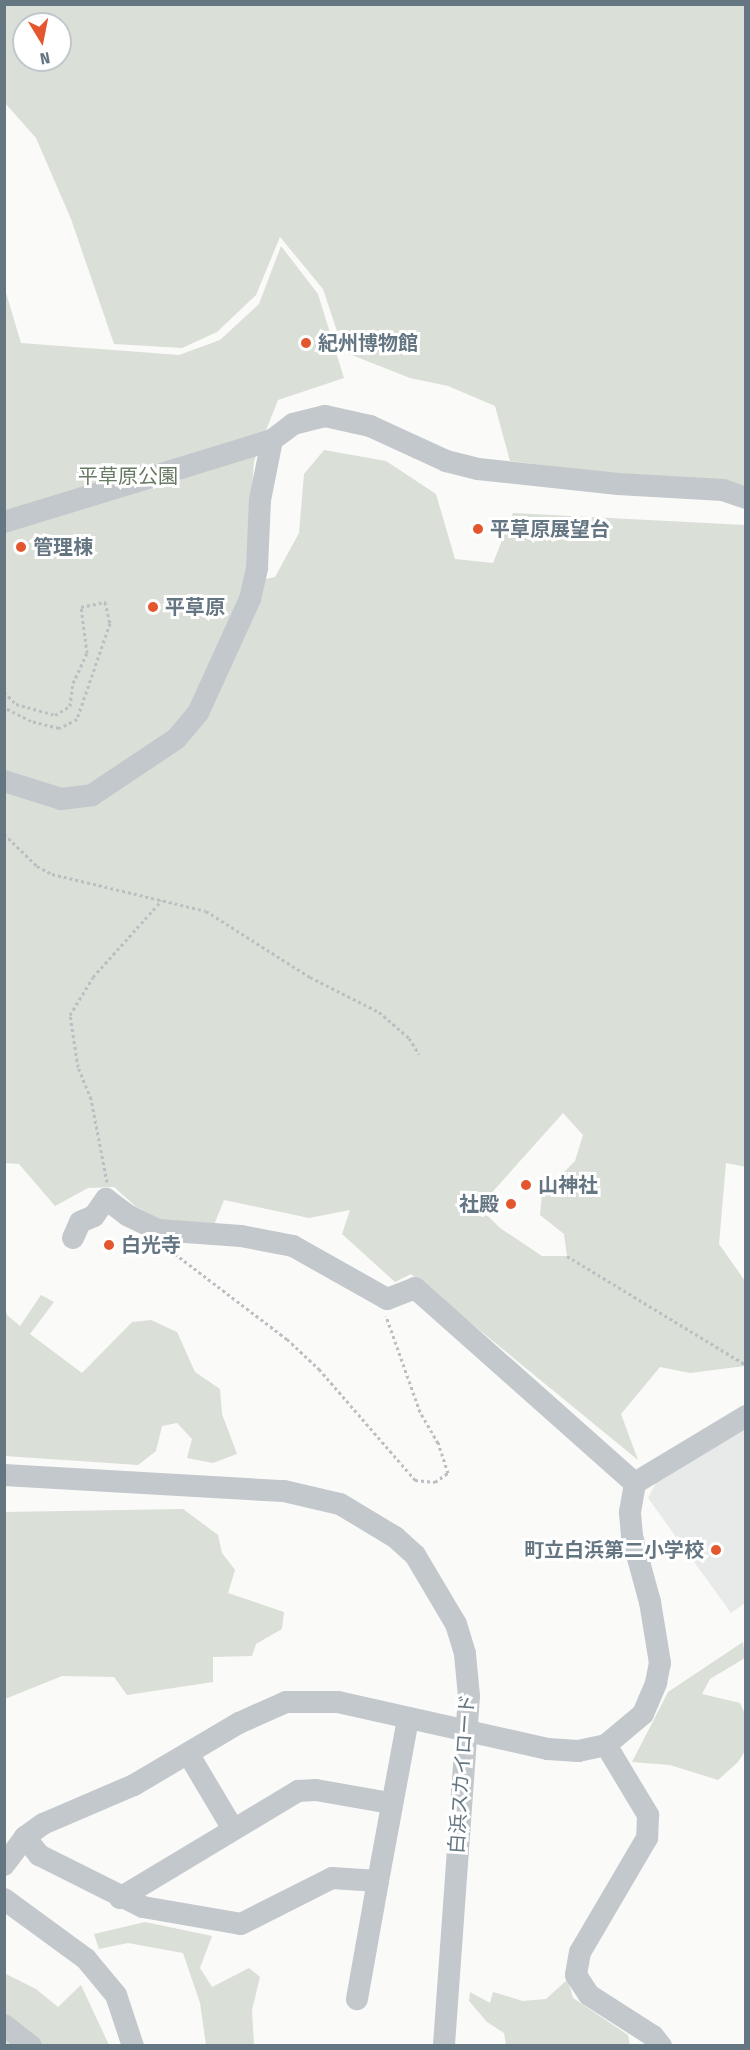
<!DOCTYPE html>
<meta charset="utf-8">
<style>
body{margin:0}
#map{position:relative;width:750px;height:2050px;overflow:hidden;background:#fafaf8;font-family:"Fira Sans Condensed","Noto Sans JP",sans-serif}
div>[style]{position:absolute}
[style*='--x']{left:calc(var(--x)*1px);top:calc(var(--y)*1px);width:calc(var(--w)*1px);rotate:calc(var(--a)*1deg)}
.built>*{inset:0;background:#e8e9e9}
.green>*{inset:0;background:#dadfd7}
.path>*{height:3px;margin-top:-1.5px;transform-origin:0;background:repeating-linear-gradient(90deg,#bbbfc2 0 3px,transparent 0 6px)}
.minor>*{height:22px;margin:-11px;padding:0 11px;transform-origin:11px;border-radius:11px;background:#c3c8cc}
.dots>*{width:16px;height:16px;translate:-50% -50%;box-sizing:border-box;border:3px solid #fff;border-radius:50%}
span{translate:-50% -50%;white-space:nowrap;text-align:center;line-height:1.15;-webkit-text-stroke:6px #fff;paint-order:stroke}
.poi-label{font-size:20px;color:#657683;font-weight:700}
.left{translate:0 -50%;text-align:left}
.right{translate:-100% -50%;text-align:right}
.park-label{font-size:20px;color:#687a64}
.street-label{font-size:20px;color:#657683}
.frame{position:absolute;inset:0;border:6px solid #657683;pointer-events:none}
.north{position:absolute;left:12px;top:12px;width:60px;height:60px;box-sizing:border-box;background:#fff;border:2px solid #c1c8cd;border-radius:50%;rotate:170deg;font-size:16px;font-weight:700;line-height:24px;text-align:center;color:#657683}
.north::after{content:'';display:block;margin:auto;width:21px;height:27px;background:#e4572e;clip-path:polygon(50% 0,100% 100%,50% 72%,0 100%)}
</style>
<div id="map">
<div class="built">
<div style="clip-path:polygon(745px 1422px,745px 1603px,731px 1613px,648px 1498px,657px 1481px)"></div>
</div>
<div class="green">
<div style="clip-path:polygon(evenodd,5px 5px,745px 5px,745px 490px,510px 461px,495px 406px,448px 386px,410px 378px,344px 352px,323px 289px,280px 237px,256px 295px,217px 332px,182px 348px,114px 344px,71px 219px,36px 138px,5px 103px,5px 5px,24px 24px,60px 24px,60px 60px,24px 60px,24px 24px)"></div>
<div style="clip-path:polygon(evenodd,281px 246px,318px 294px,344px 378px,278px 400px,254px 461px,246px 583px,275px 577px,299px 533px,304px 474px,324px 450px,386px 461px,436px 494px,455px 559px,493px 563px,513px 513px,745px 525px,746px 1167px,726px 1163px,719px 1244px,745px 1281px,745px 1366px,690px 1373px,660px 1367px,621px 1414px,638px 1460px,411px 1274px,395px 1282px,342px 1234px,350px 1210px,309px 1218px,224px 1200px,214px 1225px,161px 1220px,135px 1206px,114px 1187px,88px 1188px,55px 1206px,19px 1164px,5px 1163px,4px 286px,21px 343px,179px 355px,220px 340px,259px 304px,281px 246px,563px 1113px,583px 1135px,575px 1161px,542px 1194px,540px 1215px,564px 1234px,567px 1256px,542px 1256px,500px 1228px,479px 1207px,563px 1113px)"></div>
<div style="clip-path:polygon(41px 1295px,54px 1302px,30px 1334px,82px 1373px,132px 1322px,151px 1320px,177px 1332px,195px 1372px,220px 1389px,222px 1414px,237px 1454px,213px 1463px,187px 1458px,192px 1439px,177px 1423px,162px 1426px,156px 1451px,138px 1465px,5px 1456px,5px 1304px,7px 1315px,20px 1326px)"></div>
<div style="clip-path:polygon(183px 1509px,218px 1535px,222px 1553px,235px 1570px,228px 1593px,284px 1612px,282px 1629px,256px 1644px,252px 1656px,213px 1657px,213px 1682px,127px 1695px,114px 1677px,62px 1676px,5px 1699px,5px 1512px)"></div>
<div style="clip-path:polygon(743px 1642px,745px 1658px,710px 1679px,702px 1694px,740px 1703px,745px 1714px,745px 1751px,738px 1762px,718px 1780px,670px 1765px,632px 1762px,668px 1692px)"></div>
<div style="clip-path:polygon(145px 1922px,212px 1936px,200px 1968px,212px 1987px,249px 1968px,260px 1977px,252px 2010px,254px 2045px,206px 2045px,200px 2003px,183px 1953px,128px 1943px,99px 1949px,94px 1934px)"></div>
<div style="clip-path:polygon(4px 1973px,36px 1989px,58px 2007px,81px 1985px,109px 2045px,5px 2045px)"></div>
<div style="clip-path:polygon(568px 1979px,573px 1998px,628px 2035px,630px 2045px,506px 2045px,504px 2033px,487px 2022px,469px 2001px,470px 1992px,490px 2003px,493px 1992px,523px 2001px,546px 1999px)"></div>
</div>
<div class="path">
<div style="--x:4;--y:692;--w:17;--a:45"></div>
<div style="--x:16;--y:704;--w:41;--a:15.8"></div>
<div style="--x:55;--y:715;--w:17;--a:-31"></div>
<div style="--x:70;--y:706;--w:23;--a:-83"></div>
<div style="--x:73;--y:683;--w:33;--a:-65"></div>
<div style="--x:87;--y:653;--w:46;--a:-97.4"></div>
<div style="--x:81;--y:607;--w:25;--a:-12"></div>
<div style="--x:105;--y:602;--w:22;--a:77"></div>
<div style="--x:110;--y:623;--w:102;--a:109"></div>
<div style="--x:77;--y:719;--w:20;--a:153"></div>
<div style="--x:59;--y:728;--w:29;--a:-166"></div>
<div style="--x:31;--y:721;--w:30;--a:-153"></div>
<div style="--x:4;--y:834;--w:46;--a:44.1"></div>
<div style="--x:37;--y:866;--w:17;--a:28"></div>
<div style="--x:52;--y:874;--w:158;--a:13.5"></div>
<div style="--x:206;--y:911;--w:123;--a:32.4"></div>
<div style="--x:310;--y:977;--w:77;--a:26.9"></div>
<div style="--x:379;--y:1012;--w:40;--a:41"></div>
<div style="--x:409;--y:1038;--w:19;--a:58"></div>
<div style="--x:107;--y:1182;--w:85;--a:-100.9"></div>
<div style="--x:91;--y:1099;--w:35;--a:-112"></div>
<div style="--x:78;--y:1067;--w:53;--a:-98.7"></div>
<div style="--x:70;--y:1015;--w:44;--a:-58.8"></div>
<div style="--x:93;--y:977;--w:103;--a:-48.1"></div>
<div style="--x:170;--y:1250;--w:147;--a:37.3"></div>
<div style="--x:287;--y:1339;--w:44;--a:43.2"></div>
<div style="--x:319;--y:1369;--w:147;--a:49.1"></div>
<div style="--x:415;--y:1480;--w:20;--a:6"></div>
<div style="--x:435;--y:1482;--w:16;--a:-35"></div>
<div style="--x:448;--y:1473;--w:32;--a:-108"></div>
<div style="--x:438;--y:1443;--w:36;--a:-120"></div>
<div style="--x:420;--y:1412;--w:102;--a:-109.5"></div>
<div style="--x:567;--y:1256;--w:210;--a:31.3"></div>
</div>
<div class="minor">
<div style="--x:4;--y:522;--w:280;--a:-17"></div>
<div style="--x:272;--y:440;--w:26;--a:-37"></div>
<div style="--x:293;--y:424;--w:33;--a:-14"></div>
<div style="--x:325;--y:416;--w:46;--a:12.5"></div>
<div style="--x:370;--y:426;--w:84;--a:24.7"></div>
<div style="--x:446;--y:461;--w:33;--a:14"></div>
<div style="--x:478;--y:469;--w:141;--a:6.1"></div>
<div style="--x:618;--y:484;--w:105;--a:3.3"></div>
<div style="--x:723;--y:490;--w:24;--a:19"></div>
<div style="--x:4;--y:781;--w:60;--a:17.5"></div>
<div style="--x:61;--y:799;--w:31;--a:-7"></div>
<div style="--x:92;--y:795;--w:101;--a:-33.7"></div>
<div style="--x:176;--y:739;--w:34;--a:-50"></div>
<div style="--x:198;--y:713;--w:125;--a:-65.5"></div>
<div style="--x:250;--y:599;--w:32;--a:-77"></div>
<div style="--x:257;--y:568;--w:68;--a:-87.5"></div>
<div style="--x:260;--y:500;--w:61;--a:-78.7"></div>
<div style="--x:73;--y:1238;--w:17;--a:-66"></div>
<div style="--x:80;--y:1222;--w:15;--a:-23"></div>
<div style="--x:94;--y:1216;--w:21;--a:-55"></div>
<div style="--x:106;--y:1199;--w:26;--a:37"></div>
<div style="--x:127;--y:1215;--w:34;--a:26"></div>
<div style="--x:158;--y:1230;--w:83;--a:4.1"></div>
<div style="--x:241;--y:1236;--w:53;--a:10.9"></div>
<div style="--x:293;--y:1246;--w:108;--a:29.4"></div>
<div style="--x:387;--y:1299;--w:30;--a:-21"></div>
<div style="--x:415;--y:1288;--w:294;--a:41.6"></div>
<div style="--x:4;--y:1475;--w:280;--a:3.3"></div>
<div style="--x:284;--y:1491;--w:57;--a:13.1"></div>
<div style="--x:340;--y:1504;--w:64;--a:31"></div>
<div style="--x:395;--y:1537;--w:27;--a:42"></div>
<div style="--x:415;--y:1555;--w:80;--a:59.3"></div>
<div style="--x:456;--y:1624;--w:31;--a:73"></div>
<div style="--x:465;--y:1654;--w:42;--a:84.6"></div>
<div style="--x:469;--y:1696;--w:351;--a:94.1"></div>
<div style="--x:606;--y:1745;--w:82;--a:59"></div>
<div style="--x:648;--y:1815;--w:23;--a:92"></div>
<div style="--x:647;--y:1838;--w:132;--a:120.4"></div>
<div style="--x:580;--y:1952;--w:23;--a:100"></div>
<div style="--x:576;--y:1975;--w:24;--a:57"></div>
<div style="--x:589;--y:1995;--w:76;--a:32.6"></div>
<div style="--x:653;--y:2036;--w:13;--a:51"></div>
<div style="--x:189;--y:1755;--w:86;--a:59.3"></div>
<div style="--x:25;--y:1837;--w:23;--a:52"></div>
<div style="--x:39;--y:1855;--w:116;--a:26.6"></div>
<div style="--x:143;--y:1907;--w:99;--a:9.8"></div>
<div style="--x:241;--y:1924;--w:102;--a:-26.8"></div>
<div style="--x:332;--y:1878;--w:46;--a:3.7"></div>
<div style="--x:378;--y:1881;--w:120;--a:100.1"></div>
<div style="--x:4;--y:1865;--w:35;--a:-53"></div>
<div style="--x:25;--y:1837;--w:22;--a:-36"></div>
<div style="--x:43;--y:1824;--w:99;--a:-23.2"></div>
<div style="--x:134;--y:1785;--w:122;--a:-30.6"></div>
<div style="--x:239;--y:1723;--w:51;--a:-24.1"></div>
<div style="--x:286;--y:1702;--w:52;--a:0"></div>
<div style="--x:338;--y:1702;--w:215;--a:12.6"></div>
<div style="--x:548;--y:1749;--w:30;--a:4"></div>
<div style="--x:578;--y:1751;--w:29;--a:-12"></div>
<div style="--x:606;--y:1745;--w:48;--a:-40"></div>
<div style="--x:643;--y:1714;--w:34;--a:-67"></div>
<div style="--x:656;--y:1683;--w:20;--a:-79"></div>
<div style="--x:660;--y:1663;--w:62;--a:-99.3"></div>
<div style="--x:650;--y:1602;--w:68;--a:-105.3"></div>
<div style="--x:632;--y:1536;--w:24;--a:-95"></div>
<div style="--x:630;--y:1512;--w:29;--a:-80"></div>
<div style="--x:635;--y:1483;--w:130;--a:-31.1"></div>
<div style="--x:378;--y:1881;--w:165;--a:-79.5"></div>
<div style="--x:120;--y:1898;--w:208;--a:-31"></div>
<div style="--x:298;--y:1791;--w:18;--a:-3"></div>
<div style="--x:316;--y:1790;--w:75;--a:10"></div>
<div style="--x:4;--y:1899;--w:102;--a:36.2"></div>
<div style="--x:86;--y:1959;--w:47;--a:50.2"></div>
<div style="--x:116;--y:1995;--w:54;--a:71.6"></div>
<div style="--x:4;--y:2025;--w:34;--a:38"></div>
</div>
<div class="dots">
<div style="left:306px;top:343px;background:#e4572e"></div>
<div style="left:478px;top:529px;background:#e4572e"></div>
<div style="left:21px;top:547px;background:#e4572e"></div>
<div style="left:153px;top:607px;background:#e4572e"></div>
<div style="left:526px;top:1185px;background:#e4572e"></div>
<div style="left:511px;top:1204px;background:#e4572e"></div>
<div style="left:109px;top:1245px;background:#e4572e"></div>
<div style="left:716px;top:1550px;background:#e4572e"></div>
</div>
<div class="poi-label">
<span class="left" style="left:318px;top:343px">紀州博物館</span>
<span class="left" style="left:490px;top:529px">平草原展望台</span>
<span class="left" style="left:33px;top:547px">管理棟</span>
<span class="left" style="left:165px;top:607px">平草原</span>
<span class="left" style="left:538px;top:1185px">山神社</span>
<span class="right" style="left:499px;top:1204px">社殿</span>
<span class="left" style="left:121px;top:1245px">白光寺</span>
<span class="right" style="left:704px;top:1550px">町立白浜第二小学校</span>
</div>
<div class="park-label">
<span style="left:128px;top:476px">平草原公園</span>
</div>
<div class="street-label">
<span style="left:462px;top:1774px;rotate:-86deg">白浜スカイロード</span>
</div>
<div class="frame"></div>
<div class="north">N</div>
</div>
